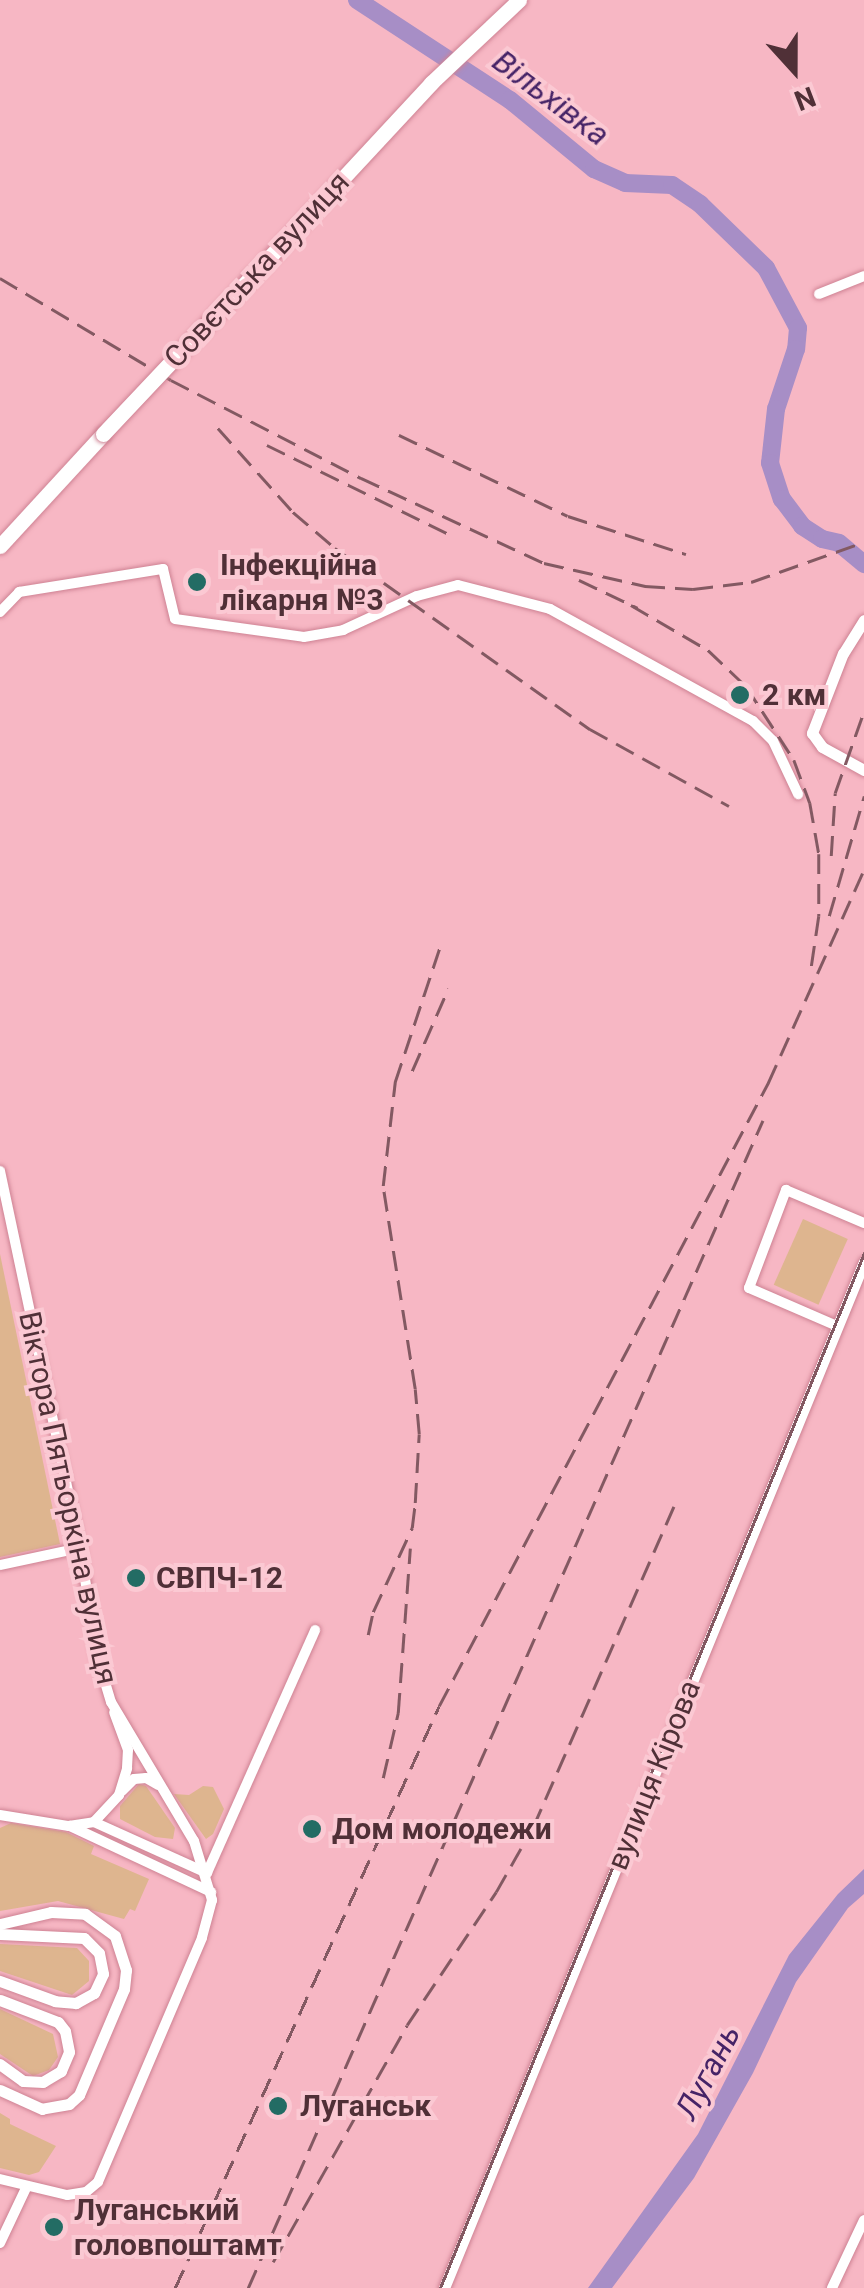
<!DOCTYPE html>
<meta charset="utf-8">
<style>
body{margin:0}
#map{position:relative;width:864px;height:2288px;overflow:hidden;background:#f7b7c4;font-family:Roboto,sans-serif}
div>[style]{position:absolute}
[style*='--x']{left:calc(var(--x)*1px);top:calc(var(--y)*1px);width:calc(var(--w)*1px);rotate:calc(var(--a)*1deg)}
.green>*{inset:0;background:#deb58f;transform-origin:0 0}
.water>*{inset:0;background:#a78ec6}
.river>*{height:18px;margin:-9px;padding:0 9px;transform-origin:9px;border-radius:9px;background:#a78ec6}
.roads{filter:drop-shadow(0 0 2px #ce8293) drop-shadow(0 0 2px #ce8293)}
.minor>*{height:10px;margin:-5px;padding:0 5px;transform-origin:5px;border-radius:5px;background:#fff}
.tertiary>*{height:11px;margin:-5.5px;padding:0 5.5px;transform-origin:5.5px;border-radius:5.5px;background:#fff}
.primary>*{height:15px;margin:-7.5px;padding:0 7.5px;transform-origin:7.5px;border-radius:7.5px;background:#fff}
.tram>*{height:2.5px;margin:-1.25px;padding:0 1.25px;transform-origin:1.25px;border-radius:1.25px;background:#835962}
.rail>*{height:2.5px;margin-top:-1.25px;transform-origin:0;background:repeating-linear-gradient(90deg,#835962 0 20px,transparent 0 30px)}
.bridges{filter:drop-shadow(0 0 2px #ce8293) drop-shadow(0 0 2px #ce8293)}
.primary-bridge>*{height:15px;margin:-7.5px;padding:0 7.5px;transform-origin:7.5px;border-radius:7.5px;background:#fff}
.dots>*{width:28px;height:28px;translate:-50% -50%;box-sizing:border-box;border:5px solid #fbc9d3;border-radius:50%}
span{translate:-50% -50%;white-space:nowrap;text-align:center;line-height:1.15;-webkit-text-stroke:8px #fbc9d3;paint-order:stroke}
.street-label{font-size:30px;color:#503037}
.poi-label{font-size:30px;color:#503037;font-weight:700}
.left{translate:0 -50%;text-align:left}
.water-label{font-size:32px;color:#462467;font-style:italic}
.north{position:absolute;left:744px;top:20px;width:100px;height:100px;-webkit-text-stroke:8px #fbc9d3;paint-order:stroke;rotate:159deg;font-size:28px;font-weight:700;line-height:40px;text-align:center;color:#503037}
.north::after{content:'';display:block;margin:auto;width:35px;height:45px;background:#503037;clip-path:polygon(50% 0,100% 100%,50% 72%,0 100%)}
</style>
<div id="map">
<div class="green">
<div style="left:803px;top:1219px;width:49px;height:72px;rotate:24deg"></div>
<div style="clip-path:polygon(0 1254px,60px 1544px,0 1557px)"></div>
<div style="clip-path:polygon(139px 1784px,146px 1786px,175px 1828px,173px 1839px,155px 1837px,120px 1819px,120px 1806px)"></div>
<div style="clip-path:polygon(203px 1786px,213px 1787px,224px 1809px,213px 1834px,206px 1839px,174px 1794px,189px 1795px)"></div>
<div style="clip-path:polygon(11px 1823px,66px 1832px,94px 1846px,91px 1854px,149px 1879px,135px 1911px,130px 1909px,124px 1919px,58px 1901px,0 1911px,0 1828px)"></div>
<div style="clip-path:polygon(0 1944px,77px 1948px,89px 1961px,89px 1981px,72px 1995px,0 1971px)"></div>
<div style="clip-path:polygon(0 2009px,53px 2034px,58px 2057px,49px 2070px,33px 2076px,0 2054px)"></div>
<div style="clip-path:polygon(0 2113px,10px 2119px,10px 2124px,56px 2146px,39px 2172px,29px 2175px,0 2168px)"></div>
</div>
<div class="water">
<div style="clip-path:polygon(864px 1869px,864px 1894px,848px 1908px,796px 1982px,753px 2073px,694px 2178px,612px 2288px,588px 2288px,698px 2134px,789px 1955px,838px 1894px)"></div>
</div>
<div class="river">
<div style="--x:357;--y:0;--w:183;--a:33.2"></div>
<div style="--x:510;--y:100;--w:109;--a:39.4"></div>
<div style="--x:594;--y:169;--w:34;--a:24"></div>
<div style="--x:625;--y:183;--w:47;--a:2.4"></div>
<div style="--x:672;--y:185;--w:34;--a:34"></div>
<div style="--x:700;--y:204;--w:92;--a:44.1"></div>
<div style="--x:766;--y:268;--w:68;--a:61.9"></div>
<div style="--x:798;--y:328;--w:21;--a:95"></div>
<div style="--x:796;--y:349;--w:63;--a:108.4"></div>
<div style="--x:776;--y:409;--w:54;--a:96.3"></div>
<div style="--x:770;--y:463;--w:38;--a:72"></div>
<div style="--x:782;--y:499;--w:34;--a:53"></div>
<div style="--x:802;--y:526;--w:24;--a:33"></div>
<div style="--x:822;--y:539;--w:17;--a:13"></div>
<div style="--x:839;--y:543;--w:33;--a:40"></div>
</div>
<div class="roads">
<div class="minor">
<div style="--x:819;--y:294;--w:48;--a:-21.8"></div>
<div style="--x:0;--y:612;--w:28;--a:-46"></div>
<div style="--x:19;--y:592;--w:146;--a:-9.1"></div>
<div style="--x:163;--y:569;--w:51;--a:76.5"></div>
<div style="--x:175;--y:619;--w:130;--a:7.9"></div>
<div style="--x:304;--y:637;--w:40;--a:-10"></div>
<div style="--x:343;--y:630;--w:81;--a:-24.7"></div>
<div style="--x:417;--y:596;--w:42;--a:-15"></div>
<div style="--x:458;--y:585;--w:95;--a:14.6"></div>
<div style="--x:550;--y:609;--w:232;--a:28.9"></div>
<div style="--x:753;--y:721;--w:28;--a:45"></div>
<div style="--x:773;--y:741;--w:59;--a:64.7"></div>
<div style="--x:0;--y:1171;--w:385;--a:78"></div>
<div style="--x:80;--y:1548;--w:112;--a:80.8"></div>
<div style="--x:98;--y:1659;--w:45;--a:73.2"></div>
<div style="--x:111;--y:1702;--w:162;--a:59.2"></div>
<div style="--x:194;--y:1841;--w:62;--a:73"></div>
<div style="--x:212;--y:1900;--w:39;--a:105"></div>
<div style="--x:202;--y:1938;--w:265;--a:113.1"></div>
<div style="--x:98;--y:2182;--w:16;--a:140"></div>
<div style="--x:86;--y:2192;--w:19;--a:171"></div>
<div style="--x:67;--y:2195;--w:69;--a:-166.6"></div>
<div style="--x:837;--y:1326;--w:96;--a:-156.6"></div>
<div style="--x:749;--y:1288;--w:105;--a:-69.3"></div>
<div style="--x:786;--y:1190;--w:85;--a:22.9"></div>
<div style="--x:0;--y:1565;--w:82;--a:-12"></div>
<div style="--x:122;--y:1791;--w:17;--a:-45"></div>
<div style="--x:134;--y:1779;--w:12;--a:-5"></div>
<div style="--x:146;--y:1778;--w:14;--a:30"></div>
<div style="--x:0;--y:1815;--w:70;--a:9.1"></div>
<div style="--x:69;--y:1826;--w:25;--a:-9"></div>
<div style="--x:94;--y:1822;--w:37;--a:-47"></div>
<div style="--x:119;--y:1795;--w:28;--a:-73"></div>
<div style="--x:127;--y:1768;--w:18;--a:-87"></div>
<div style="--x:128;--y:1750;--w:40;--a:-110.2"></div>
<div style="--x:94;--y:1822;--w:124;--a:24.3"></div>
<div style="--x:207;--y:1873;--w:266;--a:-66"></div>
<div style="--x:70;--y:1826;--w:156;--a:25.1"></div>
<div style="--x:0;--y:2243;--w:61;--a:-64.7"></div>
<div style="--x:832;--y:2288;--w:75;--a:-64.8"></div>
</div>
<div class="tertiary">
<div style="--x:864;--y:620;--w:39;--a:122"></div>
<div style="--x:843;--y:653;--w:86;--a:111.2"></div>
<div style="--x:812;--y:733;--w:17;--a:54"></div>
<div style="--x:822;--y:747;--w:48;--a:28.7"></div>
<div style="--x:0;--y:1924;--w:52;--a:-13.2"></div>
<div style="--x:51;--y:1912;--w:34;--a:3"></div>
<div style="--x:85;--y:1914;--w:37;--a:36"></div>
<div style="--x:115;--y:1936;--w:36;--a:72"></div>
<div style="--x:126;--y:1970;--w:19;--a:96"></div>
<div style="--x:124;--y:1989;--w:115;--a:113"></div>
<div style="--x:79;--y:2095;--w:13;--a:138"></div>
<div style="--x:69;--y:2104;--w:27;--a:170"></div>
<div style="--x:42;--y:2109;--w:46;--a:-155.7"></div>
<div style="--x:0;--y:1934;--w:84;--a:2.7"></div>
<div style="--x:84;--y:1938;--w:21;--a:45"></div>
<div style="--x:99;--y:1953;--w:21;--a:79"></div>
<div style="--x:103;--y:1974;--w:21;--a:115"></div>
<div style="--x:94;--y:1993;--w:21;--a:151"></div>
<div style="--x:76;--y:2003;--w:21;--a:-175"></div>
<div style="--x:55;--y:2001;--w:59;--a:-160"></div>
<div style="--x:0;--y:2000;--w:62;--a:20.8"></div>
<div style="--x:58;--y:2022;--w:11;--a:52"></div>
<div style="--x:65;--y:2031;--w:21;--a:79"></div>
<div style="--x:69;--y:2052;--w:21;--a:113"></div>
<div style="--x:61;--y:2071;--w:21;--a:149"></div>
<div style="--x:43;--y:2082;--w:20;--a:-177"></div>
<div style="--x:23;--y:2081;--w:29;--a:-144"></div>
<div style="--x:444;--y:2288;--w:1109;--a:-67.74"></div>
</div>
<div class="primary">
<div style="--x:251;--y:277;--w:265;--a:-47.1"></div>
<div style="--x:431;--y:83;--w:121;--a:-43.3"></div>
<div style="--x:0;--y:546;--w:152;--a:-47.4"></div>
</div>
</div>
<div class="tram">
<div style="--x:440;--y:2288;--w:1118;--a:-67.72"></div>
</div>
<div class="rail">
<div style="--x:0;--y:278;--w:199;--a:30.8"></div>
<div style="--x:171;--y:380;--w:214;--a:27.3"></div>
<div style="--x:361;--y:478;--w:202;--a:24.9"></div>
<div style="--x:544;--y:563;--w:104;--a:12.8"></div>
<div style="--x:645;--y:586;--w:48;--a:3.6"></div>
<div style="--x:693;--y:589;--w:58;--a:-6.9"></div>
<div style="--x:751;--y:582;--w:120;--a:-19.5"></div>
<div style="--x:218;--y:428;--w:113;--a:48.2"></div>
<div style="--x:293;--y:512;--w:55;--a:40.6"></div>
<div style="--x:335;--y:548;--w:313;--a:35.4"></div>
<div style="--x:590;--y:729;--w:159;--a:29"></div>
<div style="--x:399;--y:435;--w:187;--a:25.6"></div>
<div style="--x:568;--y:516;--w:124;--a:17.9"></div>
<div style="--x:267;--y:445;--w:205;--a:26.1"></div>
<div style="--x:579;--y:580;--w:65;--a:25.4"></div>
<div style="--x:631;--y:605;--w:89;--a:30.3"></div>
<div style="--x:708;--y:650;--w:52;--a:43.5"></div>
<div style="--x:746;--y:686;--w:88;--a:57"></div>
<div style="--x:794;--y:760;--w:46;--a:69.6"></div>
<div style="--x:810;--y:803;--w:52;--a:80"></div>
<div style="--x:819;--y:854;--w:62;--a:90"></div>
<div style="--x:819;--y:916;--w:55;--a:98.4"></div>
<div style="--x:831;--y:856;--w:63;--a:-86.4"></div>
<div style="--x:835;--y:793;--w:87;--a:-70.5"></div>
<div style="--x:829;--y:916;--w:125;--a:-73.7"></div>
<div style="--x:412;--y:1071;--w:90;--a:-66.3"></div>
<div style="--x:368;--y:1635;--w:24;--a:-78"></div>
<div style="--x:373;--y:1612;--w:93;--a:-65.1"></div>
<div style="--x:412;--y:1528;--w:25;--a:-83"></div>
<div style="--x:415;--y:1503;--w:69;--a:-86.7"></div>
<div style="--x:419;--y:1434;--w:45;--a:-95.1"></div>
<div style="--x:415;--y:1389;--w:206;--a:-99"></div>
<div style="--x:383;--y:1186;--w:105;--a:-83.4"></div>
<div style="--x:395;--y:1082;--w:142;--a:-71.6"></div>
<div style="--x:383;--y:1778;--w:67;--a:-77"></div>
<div style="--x:398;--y:1713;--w:165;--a:-85.8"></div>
<div style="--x:273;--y:2262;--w:272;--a:-60.5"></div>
<div style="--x:407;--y:2025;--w:160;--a:-56.2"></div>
<div style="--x:496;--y:1892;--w:75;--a:-60.4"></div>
<div style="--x:533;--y:1827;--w:356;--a:-66.3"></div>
<div style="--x:175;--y:2288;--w:639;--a:-65.6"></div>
<div style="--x:439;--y:1706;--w:705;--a:-62.16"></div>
<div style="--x:768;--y:1083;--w:235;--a:-65.8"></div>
<div style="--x:248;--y:2288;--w:1276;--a:-66.21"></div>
</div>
<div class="bridges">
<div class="primary-bridge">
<div style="--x:103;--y:434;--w:216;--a:-46.7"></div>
</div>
</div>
<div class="dots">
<div style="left:197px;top:582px;background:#236c64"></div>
<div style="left:740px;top:695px;background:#236c64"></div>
<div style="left:136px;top:1578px;background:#236c64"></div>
<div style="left:312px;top:1829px;background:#236c64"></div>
<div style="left:278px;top:2106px;background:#236c64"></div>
<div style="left:54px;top:2227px;background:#236c64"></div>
</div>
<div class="street-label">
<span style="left:257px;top:270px;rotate:-47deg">Совєтська вулиця</span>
<span style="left:68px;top:1498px;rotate:78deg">Віктора Пятьоркіна вулиця</span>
<span style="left:654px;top:1775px;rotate:-68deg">вулиця Кірова</span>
</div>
<div class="poi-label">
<span class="left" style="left:220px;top:582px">Інфекційна<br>лікарня №3</span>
<span class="left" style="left:762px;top:695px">2 км</span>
<span class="left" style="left:156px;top:1578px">СВПЧ-12</span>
<span class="left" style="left:332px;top:1829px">Дом молодежи</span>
<span class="left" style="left:300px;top:2106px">Луганськ</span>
<span class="left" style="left:74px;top:2227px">Луганський<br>головпоштамт</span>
</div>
<div class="water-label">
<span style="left:551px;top:98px;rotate:37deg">Вільхівка</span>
<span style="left:708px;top:2072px;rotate:-62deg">Лугань</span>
</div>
<div class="north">N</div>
</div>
